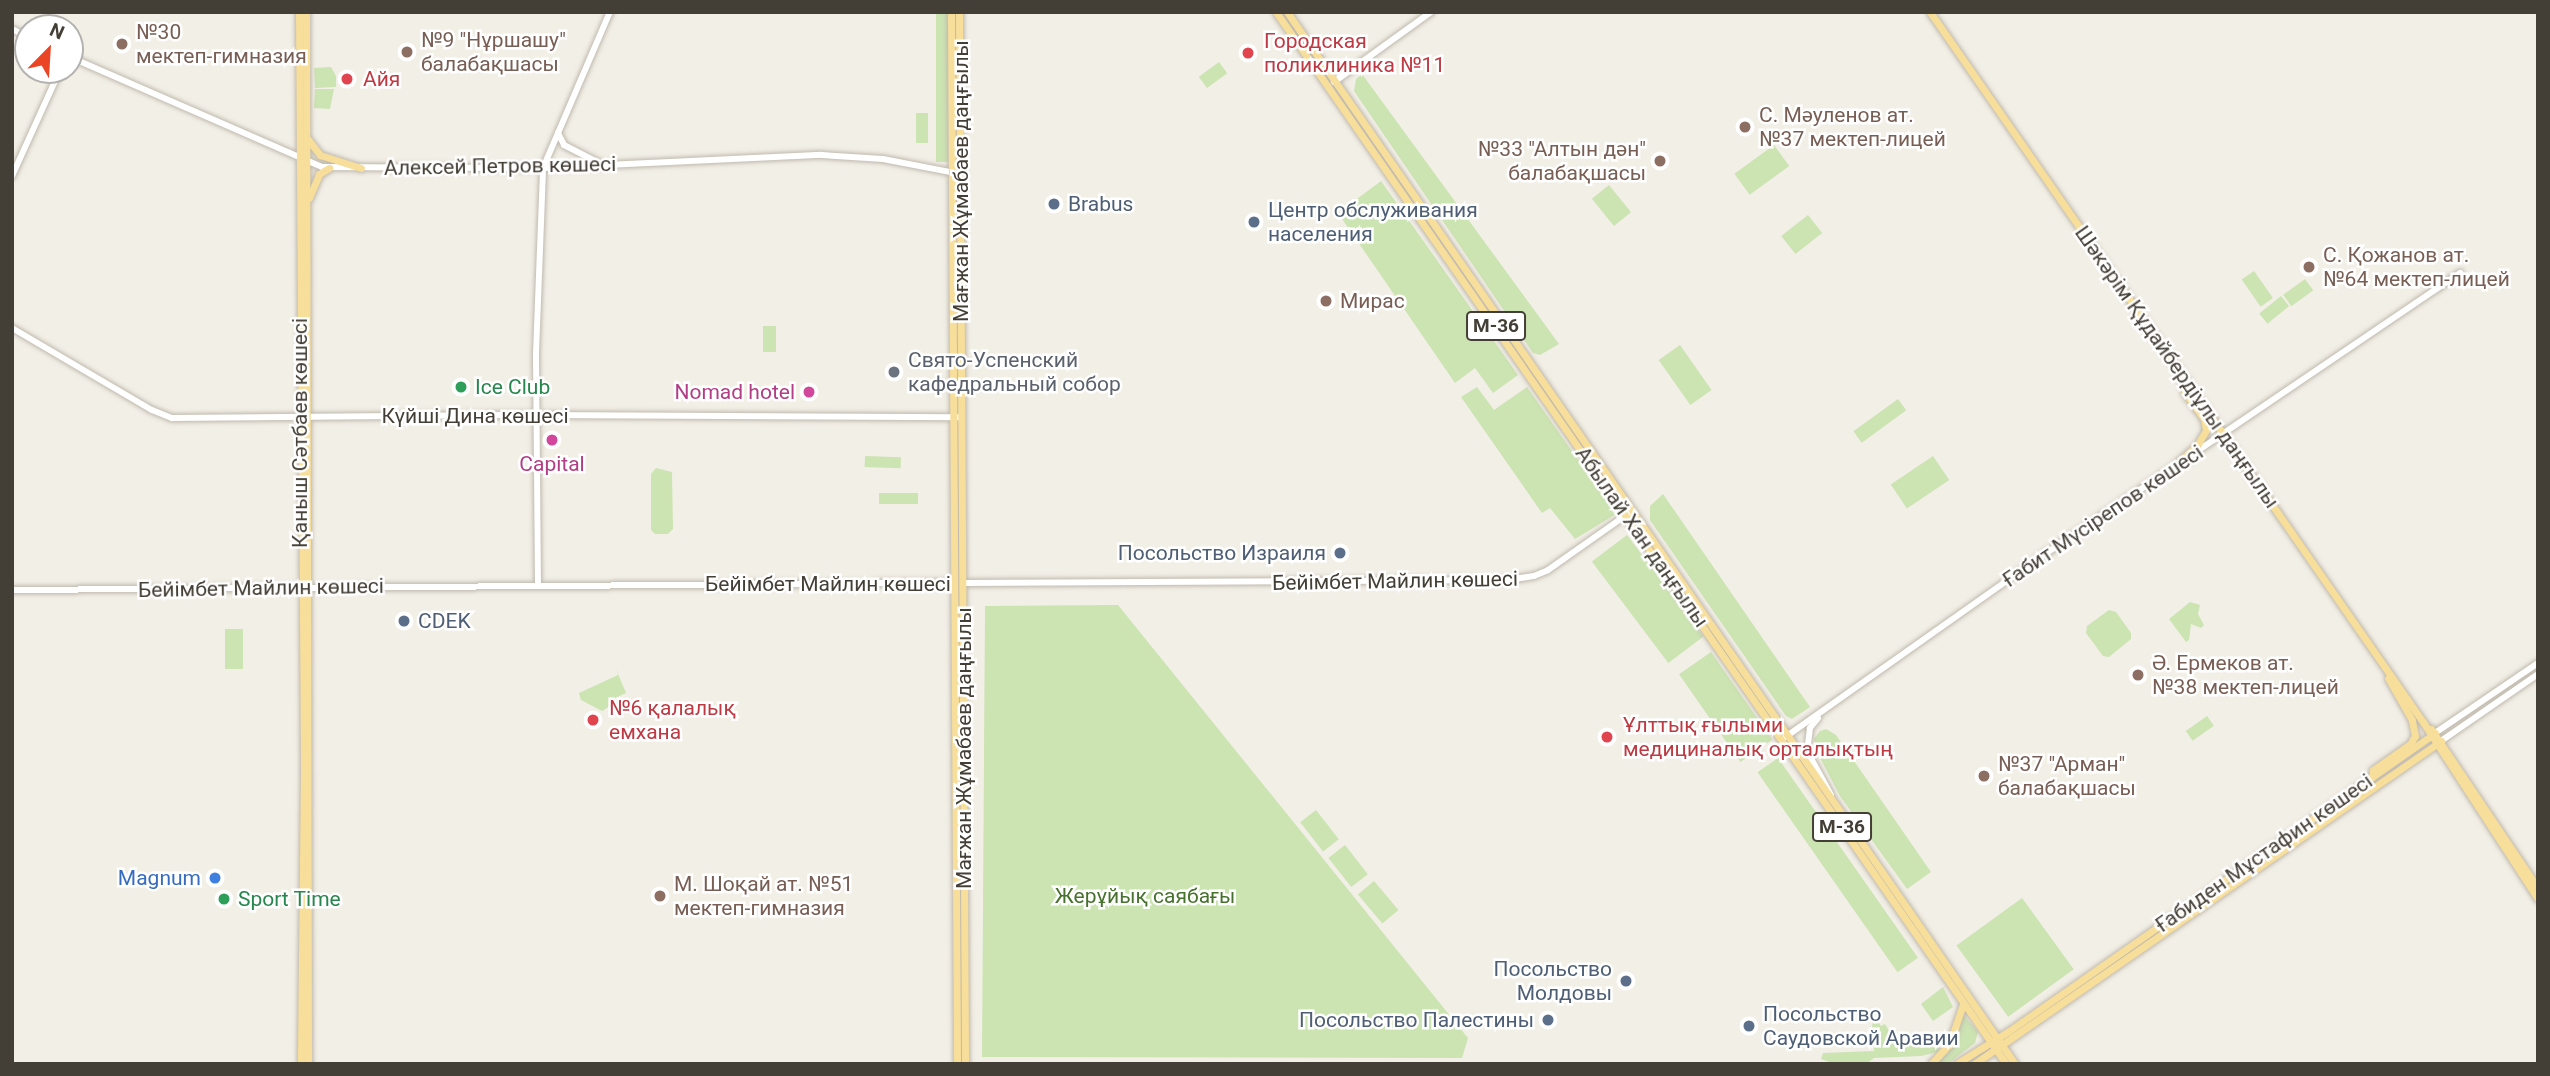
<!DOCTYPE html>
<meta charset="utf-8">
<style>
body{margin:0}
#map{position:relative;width:2550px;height:1076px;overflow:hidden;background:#f2efe7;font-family:Roboto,sans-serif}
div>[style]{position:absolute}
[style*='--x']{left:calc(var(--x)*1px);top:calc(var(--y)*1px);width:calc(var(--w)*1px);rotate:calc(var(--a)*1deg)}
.green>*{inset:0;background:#cce3b2;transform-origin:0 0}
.roads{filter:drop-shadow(0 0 2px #c0b9ad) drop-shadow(0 0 2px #c0b9ad)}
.minor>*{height:6px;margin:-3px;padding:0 3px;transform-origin:3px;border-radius:3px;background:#fff}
.major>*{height:7px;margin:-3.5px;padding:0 3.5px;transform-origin:3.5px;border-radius:3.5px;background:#f7de9b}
.dots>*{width:19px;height:19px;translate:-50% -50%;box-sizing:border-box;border:4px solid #fff;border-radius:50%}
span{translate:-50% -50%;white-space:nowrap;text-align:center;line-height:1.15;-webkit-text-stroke:5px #fff;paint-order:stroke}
.shield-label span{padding:2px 5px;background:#fff;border:2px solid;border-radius:5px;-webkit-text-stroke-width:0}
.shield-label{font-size:19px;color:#443f36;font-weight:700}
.education-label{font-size:21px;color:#785e54}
.left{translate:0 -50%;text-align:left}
.right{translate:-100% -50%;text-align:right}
.health-label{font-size:21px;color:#be3a42}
.street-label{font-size:21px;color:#443f36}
.service-label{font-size:21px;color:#4e5e75}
.worship-label{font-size:21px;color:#5b616d}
.leisure-label{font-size:21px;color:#27864d}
.hotel-label{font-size:21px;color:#b23c85}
.shop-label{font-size:21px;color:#366cbe}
.park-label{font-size:21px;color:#47722e}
.frame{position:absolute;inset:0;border:14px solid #443f36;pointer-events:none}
.north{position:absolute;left:14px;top:14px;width:70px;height:70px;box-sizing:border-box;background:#fff;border:2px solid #b4b2af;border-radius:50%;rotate:24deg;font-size:19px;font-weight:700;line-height:28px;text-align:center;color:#443f36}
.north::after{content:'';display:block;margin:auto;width:24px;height:32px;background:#ea4626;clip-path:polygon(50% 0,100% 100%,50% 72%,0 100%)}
</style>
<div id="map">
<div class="green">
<div style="left:936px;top:12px;width:12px;height:150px"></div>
<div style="left:1219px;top:62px;width:14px;height:25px;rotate:54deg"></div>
<div style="clip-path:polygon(331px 67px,336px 76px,336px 87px,315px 88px,314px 68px)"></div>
<div style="clip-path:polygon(1362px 74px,1559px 344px,1540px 355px,1533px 353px,1354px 91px,1356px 79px)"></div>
<div style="clip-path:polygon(315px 89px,334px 89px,330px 109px,314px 108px)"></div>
<div style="left:916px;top:113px;width:12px;height:30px"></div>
<div style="left:1774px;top:145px;width:26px;height:49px;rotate:54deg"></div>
<div style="clip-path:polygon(1381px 181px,1518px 375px,1493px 393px,1475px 368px,1455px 383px,1338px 213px)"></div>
<div style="left:1609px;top:185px;width:35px;height:22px;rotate:51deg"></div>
<div style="left:1808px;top:215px;width:23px;height:34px;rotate:52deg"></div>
<div style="left:2254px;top:271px;width:33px;height:15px;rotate:55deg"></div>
<div style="left:2305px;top:279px;width:14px;height:27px;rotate:54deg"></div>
<div style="left:2281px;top:296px;width:13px;height:28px;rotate:51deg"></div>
<div style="left:763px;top:326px;width:13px;height:26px"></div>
<div style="left:1680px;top:345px;width:55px;height:26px;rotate:55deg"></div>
<div style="clip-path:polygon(1477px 387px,1494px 410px,1527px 387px,1616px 514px,1575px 539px,1550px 508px,1542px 513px,1461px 397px)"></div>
<div style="left:1898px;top:399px;width:14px;height:55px;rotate:54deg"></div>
<div style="left:865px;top:456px;width:36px;height:11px;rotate:2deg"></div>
<div style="left:1933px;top:456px;width:29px;height:51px;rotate:56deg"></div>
<div style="clip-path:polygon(656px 468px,672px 472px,673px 529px,668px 534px,655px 534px,651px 530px,651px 474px)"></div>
<div style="left:918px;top:493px;width:11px;height:39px;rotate:90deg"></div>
<div style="clip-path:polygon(1663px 494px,1810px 707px,1792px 719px,1786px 716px,1650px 520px,1650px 506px)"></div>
<div style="left:1627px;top:535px;width:127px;height:44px;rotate:53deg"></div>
<div style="clip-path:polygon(2190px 602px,2200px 605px,2198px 614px,2204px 625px,2201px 628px,2191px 624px,2189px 640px,2186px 642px,2169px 619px)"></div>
<div style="clip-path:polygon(1118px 605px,1468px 1038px,1462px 1058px,982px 1057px,985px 606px)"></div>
<div style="clip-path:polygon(2109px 610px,2116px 612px,2131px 633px,2131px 639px,2109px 657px,2103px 656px,2086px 633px,2087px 626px)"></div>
<div style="left:225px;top:629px;width:18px;height:40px"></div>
<div style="left:1711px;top:652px;width:107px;height:39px;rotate:55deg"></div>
<div style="clip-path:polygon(616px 669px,626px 693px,613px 699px,610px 706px,602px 711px,581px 700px,579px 693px,618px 675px)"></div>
<div style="left:2207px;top:716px;width:12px;height:26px;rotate:55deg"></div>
<div style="clip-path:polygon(1826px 729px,1836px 735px,1931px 872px,1907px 889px,1840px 796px,1817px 752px,1814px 739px,1820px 731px)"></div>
<div style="left:1778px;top:758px;width:244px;height:25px;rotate:55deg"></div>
<div style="left:1316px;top:810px;width:37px;height:20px;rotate:52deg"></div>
<div style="left:1345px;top:845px;width:37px;height:21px;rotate:52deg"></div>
<div style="left:1374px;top:881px;width:38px;height:21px;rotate:50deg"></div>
<div style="left:2022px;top:898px;width:88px;height:81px;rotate:54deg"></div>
<div style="clip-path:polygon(1943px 987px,1953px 1007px,1933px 1021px,1921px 1004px)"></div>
<div style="clip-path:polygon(1963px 1014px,1978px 1032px,1975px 1043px,1950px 1062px,1942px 1064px,1938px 1061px,1948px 1053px,1958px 1035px)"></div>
<div style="clip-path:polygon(1877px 1020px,1881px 1026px,1885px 1024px,1894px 1039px,1908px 1039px,1909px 1044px,1921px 1042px,1920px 1037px,1939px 1036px,1945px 1030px,1944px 1040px,1938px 1052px,1921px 1056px,1874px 1058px,1866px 1064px,1832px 1063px,1821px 1059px,1823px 1053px,1874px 1051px,1872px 1021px)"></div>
</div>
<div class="roads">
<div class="minor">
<div style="--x:12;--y:29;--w:18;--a:27"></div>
<div style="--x:70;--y:57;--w:275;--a:23.6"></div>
<div style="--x:322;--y:167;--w:221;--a:0.3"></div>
<div style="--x:543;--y:168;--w:279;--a:-2.7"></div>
<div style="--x:822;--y:155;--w:61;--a:3.8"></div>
<div style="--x:883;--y:159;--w:73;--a:11"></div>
<div style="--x:1334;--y:82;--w:120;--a:-35.8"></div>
<div style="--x:558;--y:133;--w:13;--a:63"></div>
<div style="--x:564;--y:145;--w:42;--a:27.2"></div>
<div style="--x:12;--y:176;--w:116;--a:-65.6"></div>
<div style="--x:12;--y:328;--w:162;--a:30.4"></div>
<div style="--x:152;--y:410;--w:22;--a:22"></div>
<div style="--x:172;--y:418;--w:364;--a:-0.5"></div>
<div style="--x:536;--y:415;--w:425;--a:0.3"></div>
<div style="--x:963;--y:583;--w:545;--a:-0.32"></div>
<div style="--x:1508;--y:580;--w:26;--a:-9"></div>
<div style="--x:1534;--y:576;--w:15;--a:-23"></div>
<div style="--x:1548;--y:570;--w:99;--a:-35.1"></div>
<div style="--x:538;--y:586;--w:233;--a:-90.5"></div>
<div style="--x:536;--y:353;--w:185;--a:-87.8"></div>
<div style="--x:543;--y:168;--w:170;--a:-66.8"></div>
<div style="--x:12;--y:590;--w:943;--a:-0.43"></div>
<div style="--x:1818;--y:718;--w:13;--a:129"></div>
<div style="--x:1810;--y:728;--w:23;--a:97"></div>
<div style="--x:1807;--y:751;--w:50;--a:61.4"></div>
<div style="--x:2435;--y:733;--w:125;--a:-34.2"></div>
<div style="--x:1784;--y:738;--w:323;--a:-35.2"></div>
<div style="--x:2048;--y:552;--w:498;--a:-34.1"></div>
<div style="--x:2441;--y:741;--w:118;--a:-34.6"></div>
</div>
<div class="major">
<div style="--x:299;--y:12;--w:756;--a:89.62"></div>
<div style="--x:304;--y:768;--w:296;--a:90.6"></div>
<div style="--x:306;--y:12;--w:1052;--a:89.89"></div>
<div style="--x:951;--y:12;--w:1052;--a:89.67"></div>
<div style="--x:959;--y:12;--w:1052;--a:89.67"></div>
<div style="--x:1276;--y:12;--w:1280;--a:55.24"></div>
<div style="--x:1287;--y:12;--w:1279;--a:55.32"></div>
<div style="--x:1930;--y:12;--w:864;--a:55.23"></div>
<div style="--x:2423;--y:722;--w:211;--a:57"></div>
<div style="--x:306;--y:137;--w:23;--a:52"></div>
<div style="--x:320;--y:155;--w:43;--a:17.6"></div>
<div style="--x:309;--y:198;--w:26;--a:-67"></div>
<div style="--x:319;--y:174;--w:12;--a:-31"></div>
<div style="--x:2175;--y:465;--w:31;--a:-42"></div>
<div style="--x:2198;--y:444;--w:16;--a:-60"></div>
<div style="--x:2206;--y:430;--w:11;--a:-100"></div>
<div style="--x:2204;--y:419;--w:32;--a:-126"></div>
<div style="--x:2185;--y:393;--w:18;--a:-103"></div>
<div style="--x:2431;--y:729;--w:192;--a:56.1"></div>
<div style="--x:2372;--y:777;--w:7;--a:-82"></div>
<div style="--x:2373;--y:770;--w:45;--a:-35.1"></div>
<div style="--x:2410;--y:744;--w:9;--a:-58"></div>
<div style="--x:2415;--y:736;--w:16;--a:-101"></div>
<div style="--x:2412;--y:720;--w:48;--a:-119.7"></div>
<div style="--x:1931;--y:1064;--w:26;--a:-47"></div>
<div style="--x:1949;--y:1045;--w:43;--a:-71.1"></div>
<div style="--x:1956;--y:1064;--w:62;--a:-31.9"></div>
<div style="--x:2009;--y:1031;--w:520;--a:-34.97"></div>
<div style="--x:1974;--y:1064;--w:568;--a:-34.67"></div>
</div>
</div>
<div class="dots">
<div style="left:122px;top:44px;background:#8d6e63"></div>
<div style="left:407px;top:52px;background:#8d6e63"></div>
<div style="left:1248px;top:53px;background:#e0444e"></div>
<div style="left:347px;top:79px;background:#e0444e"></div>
<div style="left:1745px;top:127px;background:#8d6e63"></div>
<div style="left:1660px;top:161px;background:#8d6e63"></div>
<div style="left:1054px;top:204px;background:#5c6f8a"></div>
<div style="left:1254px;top:222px;background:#5c6f8a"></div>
<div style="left:2309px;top:267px;background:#8d6e63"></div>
<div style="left:1326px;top:301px;background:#8d6e63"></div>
<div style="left:894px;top:372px;background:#6b7280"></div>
<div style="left:461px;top:387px;background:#2e9e5b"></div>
<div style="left:809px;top:392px;background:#d1479c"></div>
<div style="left:552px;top:440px;background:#d1479c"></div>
<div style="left:1340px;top:553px;background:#5c6f8a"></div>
<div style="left:404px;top:621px;background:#5c6f8a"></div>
<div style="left:2138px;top:675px;background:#8d6e63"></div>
<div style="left:593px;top:720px;background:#e0444e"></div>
<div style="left:1607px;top:737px;background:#e0444e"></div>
<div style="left:1984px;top:776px;background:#8d6e63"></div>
<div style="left:215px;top:878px;background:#3f7fe0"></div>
<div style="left:660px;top:896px;background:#8d6e63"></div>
<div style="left:224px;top:899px;background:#2e9e5b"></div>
<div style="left:1626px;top:981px;background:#5c6f8a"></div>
<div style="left:1548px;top:1020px;background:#5c6f8a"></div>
<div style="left:1749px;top:1026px;background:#5c6f8a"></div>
</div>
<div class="shield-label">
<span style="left:1496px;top:326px">M-36</span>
<span style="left:1842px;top:827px">M-36</span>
</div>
<div class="education-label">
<span class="left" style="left:136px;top:44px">№30<br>мектеп-гимназия</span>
<span class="left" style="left:421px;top:52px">№9 "Нұршашу"<br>балабақшасы</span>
<span class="left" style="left:1759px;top:127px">С. Мәуленов ат.<br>№37 мектеп-лицей</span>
<span class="right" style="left:1646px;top:161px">№33 "Алтын дән"<br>балабақшасы</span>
<span class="left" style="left:2323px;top:267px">С. Қожанов ат.<br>№64 мектеп-лицей</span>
<span class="left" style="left:1340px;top:301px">Мирас</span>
<span class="left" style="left:2152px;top:675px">Ә. Ермеков ат.<br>№38 мектеп-лицей</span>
<span class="left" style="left:1998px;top:776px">№37 "Арман"<br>балабақшасы</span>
<span class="left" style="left:674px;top:896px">М. Шоқай ат. №51<br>мектеп-гимназия</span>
</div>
<div class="health-label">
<span class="left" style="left:1264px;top:53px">Городская<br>поликлиника №11</span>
<span class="left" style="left:363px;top:79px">Айя</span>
<span class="left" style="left:609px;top:720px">№6 қалалық<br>емхана</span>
<span class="left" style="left:1623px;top:737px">Ұлттық ғылыми<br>медициналық орталықтың</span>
</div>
<div class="street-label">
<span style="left:500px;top:166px;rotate:-1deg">Алексей Петров көшесі</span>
<span style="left:961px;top:181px;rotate:-90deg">Мағжан Жұмабаев даңғылы</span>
<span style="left:2177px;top:367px;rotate:55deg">Шәкәрім Құдайбердіұлы даңғылы</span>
<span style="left:475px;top:416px">Күйші Дина көшесі</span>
<span style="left:300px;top:433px;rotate:-90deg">Қаныш Сәтбаев көшесі</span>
<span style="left:2103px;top:516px;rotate:-34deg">Ғабит Мүсірепов көшесі</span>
<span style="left:1642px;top:537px;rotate:55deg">Абылай Хан даңғылы</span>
<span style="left:1395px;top:581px;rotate:-1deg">Бейімбет Майлин көшесі</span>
<span style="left:828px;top:584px">Бейімбет Майлин көшесі</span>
<span style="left:261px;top:588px;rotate:-1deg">Бейімбет Майлин көшесі</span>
<span style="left:964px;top:748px;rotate:-90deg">Мағжан Жұмабаев даңғылы</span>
<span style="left:2264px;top:853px;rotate:-35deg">Ғабиден Мұстафин көшесі</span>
</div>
<div class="service-label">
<span class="left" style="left:1068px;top:204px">Brabus</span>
<span class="left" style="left:1268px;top:222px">Центр обслуживания<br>населения</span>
<span class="right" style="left:1326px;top:553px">Посольство Израиля</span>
<span class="left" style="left:418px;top:621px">CDEK</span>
<span class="right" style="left:1612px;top:981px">Посольство<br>Молдовы</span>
<span class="left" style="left:1763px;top:1026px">Посольство<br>Саудовской Аравии</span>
<span class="right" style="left:1534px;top:1020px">Посольство Палестины</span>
</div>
<div class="worship-label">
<span class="left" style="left:908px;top:372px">Свято-Успенский<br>кафедральный собор</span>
</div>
<div class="leisure-label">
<span class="left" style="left:475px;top:387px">Ice Club</span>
<span class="left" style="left:238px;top:899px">Sport Time</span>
</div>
<div class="hotel-label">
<span class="right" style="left:795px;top:392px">Nomad hotel</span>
<span style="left:552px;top:464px">Capital</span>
</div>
<div class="shop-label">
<span class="right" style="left:201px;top:878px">Magnum</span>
</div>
<div class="park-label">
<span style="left:1145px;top:896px">Жерұйық саябағы</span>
</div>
<div class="frame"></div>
<div class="north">N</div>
</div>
